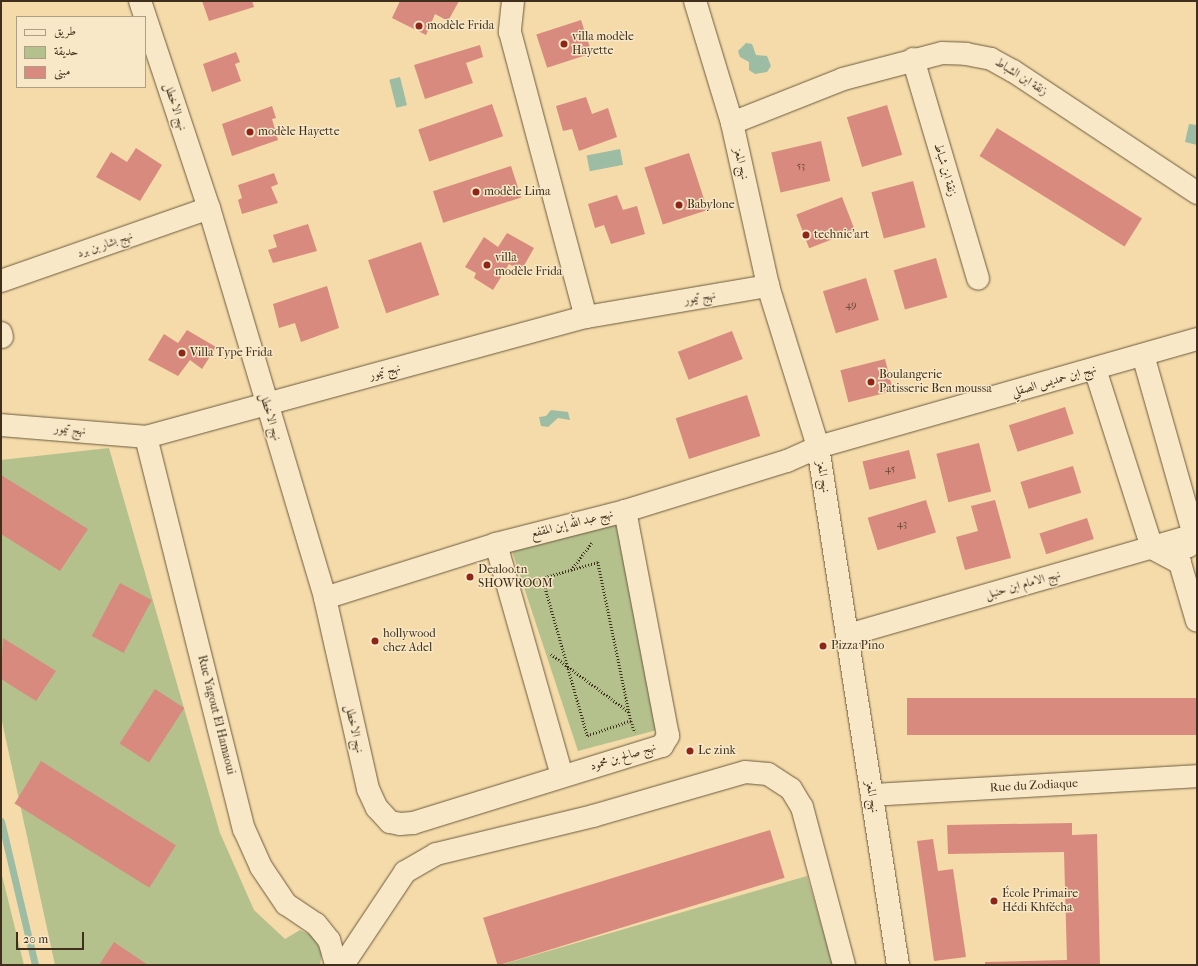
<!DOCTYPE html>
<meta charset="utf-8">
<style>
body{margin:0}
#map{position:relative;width:1198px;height:966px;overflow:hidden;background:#f4dba9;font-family:"IM FELL French Canon",Amiri,serif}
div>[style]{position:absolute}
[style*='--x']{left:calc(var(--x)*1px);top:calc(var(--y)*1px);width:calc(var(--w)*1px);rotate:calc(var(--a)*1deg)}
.green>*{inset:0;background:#b5c18d}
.water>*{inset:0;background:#9cbca4;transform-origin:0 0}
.stream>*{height:7px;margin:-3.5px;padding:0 3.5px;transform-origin:3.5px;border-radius:3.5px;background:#9cbca4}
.building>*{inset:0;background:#d78a7d;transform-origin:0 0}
.path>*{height:2.5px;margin-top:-1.25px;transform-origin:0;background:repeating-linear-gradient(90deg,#3f2f1c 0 1px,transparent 0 3px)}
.roads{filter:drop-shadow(0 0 1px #6c5a3f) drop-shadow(0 0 1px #6c5a3f)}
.minor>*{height:22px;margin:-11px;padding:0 11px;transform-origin:11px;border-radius:11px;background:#f8e8c7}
.dots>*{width:11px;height:11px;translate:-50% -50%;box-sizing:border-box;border:2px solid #f8e8c7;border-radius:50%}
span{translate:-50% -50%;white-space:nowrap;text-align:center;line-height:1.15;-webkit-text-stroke:3px #f8e8c7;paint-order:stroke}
.number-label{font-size:10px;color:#654634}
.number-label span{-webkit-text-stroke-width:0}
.poi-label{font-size:12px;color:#3f2f1c}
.left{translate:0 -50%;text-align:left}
.street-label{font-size:12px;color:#3f2f1c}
.frame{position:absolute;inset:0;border:2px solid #3f2f1c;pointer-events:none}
.legend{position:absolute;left:16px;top:16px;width:130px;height:72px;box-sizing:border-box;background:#f8e8c7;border:1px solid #ae9e83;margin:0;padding:5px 7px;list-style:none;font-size:12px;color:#3f2f1c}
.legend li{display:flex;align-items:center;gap:8px;height:20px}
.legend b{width:20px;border:1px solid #ae9e83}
.scale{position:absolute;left:16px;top:932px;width:68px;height:18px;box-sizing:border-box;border:2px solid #3f2f1c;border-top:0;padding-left:5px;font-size:12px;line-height:14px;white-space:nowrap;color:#3f2f1c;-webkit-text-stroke:3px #f8e8c7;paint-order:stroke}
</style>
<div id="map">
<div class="green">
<div style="clip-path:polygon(109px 448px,220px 833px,254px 910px,285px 939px,300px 930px,313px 936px,322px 953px,320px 965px,55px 965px,1px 717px,1px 460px)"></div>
<div style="clip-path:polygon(616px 520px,657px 730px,578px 751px,512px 551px)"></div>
<div style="clip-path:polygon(1px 871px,24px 965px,1px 965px)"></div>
<div style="clip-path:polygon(807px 876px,833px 965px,504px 965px,504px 964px)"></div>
</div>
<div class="water">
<div style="clip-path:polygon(746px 43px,752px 44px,756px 55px,767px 56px,771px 66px,767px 72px,755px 74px,749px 70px,749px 62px,740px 57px,738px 51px)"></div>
<div style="left:400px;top:77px;width:29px;height:11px;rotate:76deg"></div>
<div style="clip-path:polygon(1189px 124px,1197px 125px,1197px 145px,1185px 142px)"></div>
<div style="left:620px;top:149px;width:16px;height:34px;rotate:79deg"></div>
<div style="clip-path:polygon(551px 410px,568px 412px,570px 420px,558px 418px,548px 427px,541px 426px,539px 417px,546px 416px)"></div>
</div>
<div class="stream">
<div style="--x:1;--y:821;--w:148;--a:76.7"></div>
</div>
<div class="building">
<div style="clip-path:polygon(202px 1px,252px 1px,254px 7px,209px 21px)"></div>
<div style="clip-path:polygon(400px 1px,459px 1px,448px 21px,435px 14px,426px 35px,392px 18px)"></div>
<div style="left:581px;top:20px;width:35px;height:47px;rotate:72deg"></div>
<div style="clip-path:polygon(480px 45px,483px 57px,466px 63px,473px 83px,425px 99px,414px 65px)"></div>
<div style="clip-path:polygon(236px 52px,240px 62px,235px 64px,241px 81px,212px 92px,203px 64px)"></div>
<div style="clip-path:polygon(586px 97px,592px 114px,608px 108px,617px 137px,579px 151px,572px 129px,563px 131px,556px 106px)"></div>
<div style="left:492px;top:104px;width:34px;height:78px;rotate:71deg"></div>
<div style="left:887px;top:105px;width:52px;height:42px;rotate:73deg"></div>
<div style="clip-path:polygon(272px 106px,276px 118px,272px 119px,278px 140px,232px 156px,222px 124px)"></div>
<div style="left:997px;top:128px;width:171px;height:33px;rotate:32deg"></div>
<div style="left:821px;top:141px;width:41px;height:51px;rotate:77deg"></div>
<div style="clip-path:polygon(136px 148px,162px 165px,140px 201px,96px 177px,111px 152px,127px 162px)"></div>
<div style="left:689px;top:153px;width:60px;height:47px;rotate:72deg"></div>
<div style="left:511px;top:166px;width:33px;height:82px;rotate:72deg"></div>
<div style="clip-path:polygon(274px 173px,278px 184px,271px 187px,278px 203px,242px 214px,238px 200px,242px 198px,238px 185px)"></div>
<div style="left:913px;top:181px;width:48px;height:43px;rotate:75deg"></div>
<div style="clip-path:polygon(617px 195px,623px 210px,637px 206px,645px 234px,611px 244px,604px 225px,595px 228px,588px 204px)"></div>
<div style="left:842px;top:197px;width:36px;height:49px;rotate:69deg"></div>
<div style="clip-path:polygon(308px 224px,317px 251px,273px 263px,268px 250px,277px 247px,273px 235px)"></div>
<div style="clip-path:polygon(507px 233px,534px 248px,521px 271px,509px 264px,493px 290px,474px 278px,476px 273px,465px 267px,484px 237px,498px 247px)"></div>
<div style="left:421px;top:242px;width:56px;height:56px;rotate:71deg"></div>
<div style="left:936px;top:258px;width:41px;height:44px;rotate:74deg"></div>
<div style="left:866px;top:278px;width:44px;height:45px;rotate:73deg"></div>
<div style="clip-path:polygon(327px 286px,339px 328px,301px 342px,295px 323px,279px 328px,273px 304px)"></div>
<div style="clip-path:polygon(187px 330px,216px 347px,202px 369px,190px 360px,178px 376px,148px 360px,164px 334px,178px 343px)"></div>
<div style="left:732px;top:331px;width:30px;height:58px;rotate:69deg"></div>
<div style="left:885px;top:359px;width:33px;height:46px;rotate:76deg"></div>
<div style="left:747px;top:395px;width:43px;height:75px;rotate:72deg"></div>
<div style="left:1065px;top:407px;width:28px;height:59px;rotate:72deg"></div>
<div style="left:979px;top:443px;width:50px;height:44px;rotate:76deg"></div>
<div style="left:909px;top:450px;width:29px;height:48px;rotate:76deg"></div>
<div style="left:1073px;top:466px;width:28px;height:55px;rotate:73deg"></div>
<div style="clip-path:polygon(1px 475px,88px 529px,60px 571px,1px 534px)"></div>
<div style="left:926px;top:500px;width:34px;height:61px;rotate:73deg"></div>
<div style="clip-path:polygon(995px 500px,1011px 558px,965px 570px,956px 537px,978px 531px,971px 506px)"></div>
<div style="left:1087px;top:518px;width:22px;height:50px;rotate:72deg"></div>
<div style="left:120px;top:583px;width:36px;height:60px;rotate:28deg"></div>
<div style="clip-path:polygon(3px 638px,56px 671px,36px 701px,1px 679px)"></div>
<div style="left:155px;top:689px;width:35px;height:65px;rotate:33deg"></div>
<div style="left:1197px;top:698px;width:37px;height:290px;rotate:90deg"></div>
<div style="left:41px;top:761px;width:159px;height:50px;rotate:32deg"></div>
<div style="clip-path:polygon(1072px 823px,1072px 835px,1097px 834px,1100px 965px,985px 965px,985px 962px,1067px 960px,1064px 852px,948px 854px,947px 825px)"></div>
<div style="left:770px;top:830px;width:50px;height:300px;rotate:73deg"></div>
<div style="clip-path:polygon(933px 839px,938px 871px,953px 869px,966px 957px,934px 961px,917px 841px)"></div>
<div style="clip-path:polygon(114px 942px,148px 965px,99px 965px)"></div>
</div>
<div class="path">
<div style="--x:598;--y:562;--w:162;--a:78.3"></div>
<div style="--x:631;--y:721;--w:46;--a:161.2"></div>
<div style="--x:587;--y:736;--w:164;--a:-105.9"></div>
<div style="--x:542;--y:578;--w:58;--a:-15.9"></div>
<div style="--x:571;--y:570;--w:34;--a:-53"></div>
<div style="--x:551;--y:654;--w:97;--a:36.6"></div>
<div style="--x:631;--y:721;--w:12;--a:70"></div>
</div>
<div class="roads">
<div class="minor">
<div style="--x:140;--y:1;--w:218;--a:71.6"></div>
<div style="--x:209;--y:208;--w:407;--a:73.4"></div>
<div style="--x:325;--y:598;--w:196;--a:77.3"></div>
<div style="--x:368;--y:789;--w:21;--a:65"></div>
<div style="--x:377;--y:808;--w:19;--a:47"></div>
<div style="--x:390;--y:822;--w:10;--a:11"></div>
<div style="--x:400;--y:824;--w:13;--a:-4"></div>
<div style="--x:413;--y:823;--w:261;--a:-17.2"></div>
<div style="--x:662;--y:746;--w:12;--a:-59"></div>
<div style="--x:668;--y:736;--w:229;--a:-100.8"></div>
<div style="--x:513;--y:1;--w:31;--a:96"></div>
<div style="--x:510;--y:32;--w:295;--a:75.1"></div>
<div style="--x:695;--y:1;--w:127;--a:73.1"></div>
<div style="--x:732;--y:123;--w:167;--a:77.5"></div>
<div style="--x:768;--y:286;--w:169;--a:72.7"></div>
<div style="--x:818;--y:447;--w:524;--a:81.22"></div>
<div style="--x:913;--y:59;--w:229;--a:73.5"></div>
<div style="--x:732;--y:123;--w:119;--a:-21.6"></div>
<div style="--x:843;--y:79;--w:102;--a:-14.7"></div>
<div style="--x:942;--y:53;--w:24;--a:2"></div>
<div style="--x:966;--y:54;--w:25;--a:11"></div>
<div style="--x:991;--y:59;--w:25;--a:29"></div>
<div style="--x:1013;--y:71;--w:221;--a:33.5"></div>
<div style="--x:1;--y:281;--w:220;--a:-19.3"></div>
<div style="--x:1;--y:333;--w:4;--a:76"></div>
<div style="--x:1143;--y:355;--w:187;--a:74.2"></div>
<div style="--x:1194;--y:535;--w:13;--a:117"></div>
<div style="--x:1095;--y:369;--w:188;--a:72.3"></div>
<div style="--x:1152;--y:548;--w:32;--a:28"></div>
<div style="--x:1;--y:425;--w:145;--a:4.7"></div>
<div style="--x:146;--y:437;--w:456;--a:-15.3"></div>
<div style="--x:586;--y:317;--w:185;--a:-9.7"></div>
<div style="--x:146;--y:437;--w:404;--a:76"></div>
<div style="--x:244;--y:829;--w:42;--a:65.9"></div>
<div style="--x:261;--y:867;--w:45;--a:56"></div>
<div style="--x:286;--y:904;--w:36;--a:34"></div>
<div style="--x:316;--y:924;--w:21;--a:51"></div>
<div style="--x:329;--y:940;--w:26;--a:74"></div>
<div style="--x:496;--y:544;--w:240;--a:74.1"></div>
<div style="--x:1180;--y:563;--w:60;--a:73.7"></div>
<div style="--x:325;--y:598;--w:179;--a:-17.5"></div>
<div style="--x:496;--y:544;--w:133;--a:-14.3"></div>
<div style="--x:625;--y:511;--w:170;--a:-17.2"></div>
<div style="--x:787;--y:461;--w:34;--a:-24"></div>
<div style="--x:818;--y:447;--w:394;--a:-15.9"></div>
<div style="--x:848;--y:635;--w:363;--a:-16.1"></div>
<div style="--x:872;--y:795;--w:326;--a:-3.3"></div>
<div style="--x:343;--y:965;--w:112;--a:-56.3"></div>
<div style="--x:405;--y:872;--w:36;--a:-30"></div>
<div style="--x:436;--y:854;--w:162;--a:-13.6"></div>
<div style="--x:593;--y:816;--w:158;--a:-16.1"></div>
<div style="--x:745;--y:772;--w:23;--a:5"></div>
<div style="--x:768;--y:774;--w:27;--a:33"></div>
<div style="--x:791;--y:789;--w:21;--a:59"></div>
<div style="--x:802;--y:807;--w:163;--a:75.1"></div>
</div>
</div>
<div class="dots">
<div style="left:419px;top:26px;background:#8f2418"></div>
<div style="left:564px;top:44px;background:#8f2418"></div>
<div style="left:250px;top:132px;background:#8f2418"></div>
<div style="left:476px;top:192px;background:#8f2418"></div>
<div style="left:679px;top:205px;background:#8f2418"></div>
<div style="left:806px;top:235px;background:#8f2418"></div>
<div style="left:487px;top:265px;background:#8f2418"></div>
<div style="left:182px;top:353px;background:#8f2418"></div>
<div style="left:871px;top:382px;background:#8f2418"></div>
<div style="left:470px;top:577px;background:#8f2418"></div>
<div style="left:375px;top:641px;background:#8f2418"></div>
<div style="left:823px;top:646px;background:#8f2418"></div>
<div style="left:690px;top:751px;background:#8f2418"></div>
<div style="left:994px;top:901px;background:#8f2418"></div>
</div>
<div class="number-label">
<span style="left:801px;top:167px">53</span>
<span style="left:851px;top:306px">49</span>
<span style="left:890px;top:470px">45</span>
<span style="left:902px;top:525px">43</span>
</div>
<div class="poi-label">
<span class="left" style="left:427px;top:26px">modèle Frida</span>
<span class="left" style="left:572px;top:44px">villa modèle<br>Hayette</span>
<span class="left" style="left:258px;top:132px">modèle Hayette</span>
<span class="left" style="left:484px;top:192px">modèle Lima</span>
<span class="left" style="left:687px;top:205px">Babylone</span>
<span class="left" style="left:814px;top:235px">technic'art</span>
<span class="left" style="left:495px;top:265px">villa<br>modèle Frida</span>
<span class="left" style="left:190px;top:353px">Villa Type Frida</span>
<span class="left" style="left:879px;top:382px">Boulangerie<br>Patisserie Ben moussa</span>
<span class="left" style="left:478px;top:577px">Dealoo.tn<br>SHOWROOM</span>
<span class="left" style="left:383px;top:641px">hollywood<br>chez Adel</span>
<span class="left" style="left:831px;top:646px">Pizza Pino</span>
<span class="left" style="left:698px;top:751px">Le zink</span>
<span class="left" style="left:1002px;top:901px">École Primaire<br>Hédi Khfécha</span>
</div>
<div class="street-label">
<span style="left:1021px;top:77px;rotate:32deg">زنقة ابن الشباط</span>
<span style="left:175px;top:107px;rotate:72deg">نهج الاخطل</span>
<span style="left:741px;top:164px;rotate:77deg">نهج المعز</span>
<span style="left:945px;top:170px;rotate:74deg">زنقة ابن شباط</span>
<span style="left:105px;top:245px;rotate:-19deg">نهج بشار بن برد</span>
<span style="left:700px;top:298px;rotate:-10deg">نهج تيمور</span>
<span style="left:385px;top:372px;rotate:-16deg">نهج تيمور</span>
<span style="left:1054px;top:381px;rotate:-16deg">نهج ابن حمديس الصقلي</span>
<span style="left:270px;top:417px;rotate:73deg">نهج الاخطل</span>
<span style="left:70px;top:430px;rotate:5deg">نهج تيمور</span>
<span style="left:823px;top:477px;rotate:81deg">نهج المعز</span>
<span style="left:572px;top:524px;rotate:-14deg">نهج عبد الله إبن المقفع</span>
<span style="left:1023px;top:585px;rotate:-16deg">نهج الامام ابن حنبل</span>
<span style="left:216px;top:715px;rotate:76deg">Rue Yagout El Hamaoui</span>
<span style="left:354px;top:729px;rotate:77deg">نهج الاخطل</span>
<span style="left:623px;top:757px;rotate:-17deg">نهج صالح بن محمود</span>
<span style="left:1034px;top:786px;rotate:-3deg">Rue du Zodiaque</span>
<span style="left:872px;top:797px;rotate:81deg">نهج المعز</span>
</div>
<div class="frame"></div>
<ul class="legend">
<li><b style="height:5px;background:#f8e8c7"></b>طريق</li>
<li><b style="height:11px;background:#b5c18d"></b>حديقة</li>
<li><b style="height:11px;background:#d78a7d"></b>مبنى</li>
</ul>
<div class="scale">20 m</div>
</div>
